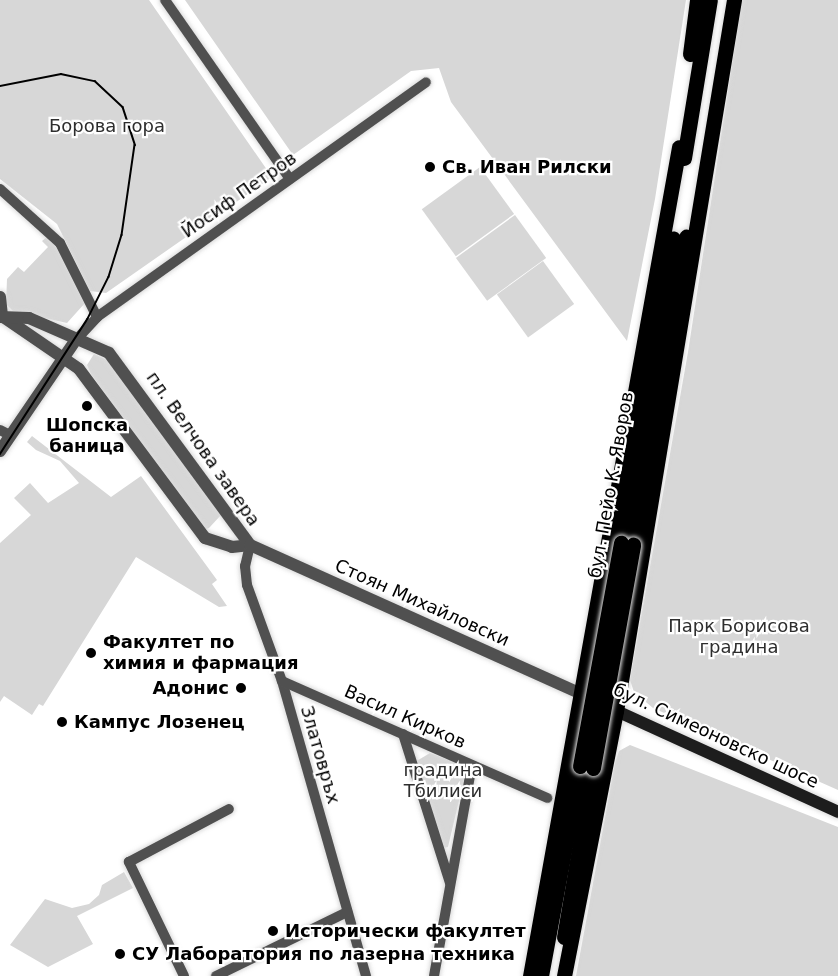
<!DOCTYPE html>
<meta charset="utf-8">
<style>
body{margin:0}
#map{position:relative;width:838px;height:976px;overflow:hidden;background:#fff;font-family:"DejaVu Sans",sans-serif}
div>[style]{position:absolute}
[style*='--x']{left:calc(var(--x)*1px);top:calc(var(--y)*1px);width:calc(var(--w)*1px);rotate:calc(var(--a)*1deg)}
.green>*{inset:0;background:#d7d7d7;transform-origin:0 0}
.roads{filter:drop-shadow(0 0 2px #dbdbdb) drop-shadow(0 0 2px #dbdbdb)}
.minor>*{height:10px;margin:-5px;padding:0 5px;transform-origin:5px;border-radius:5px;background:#505050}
.tertiary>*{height:12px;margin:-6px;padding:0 6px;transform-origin:6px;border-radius:6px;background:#505050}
.secondary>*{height:12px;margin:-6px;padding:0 6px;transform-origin:6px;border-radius:6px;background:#1d1d1d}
.primary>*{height:15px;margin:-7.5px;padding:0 7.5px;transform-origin:7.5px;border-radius:7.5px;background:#000}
.tram>*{height:1.5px;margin:-0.75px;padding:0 0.75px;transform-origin:0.75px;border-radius:0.75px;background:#000}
.bridges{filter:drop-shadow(0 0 2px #dbdbdb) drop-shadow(0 0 2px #dbdbdb)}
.primary-bridge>*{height:15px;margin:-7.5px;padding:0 7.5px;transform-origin:7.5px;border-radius:7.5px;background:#000}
.dots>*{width:16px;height:16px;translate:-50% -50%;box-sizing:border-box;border:3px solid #fff;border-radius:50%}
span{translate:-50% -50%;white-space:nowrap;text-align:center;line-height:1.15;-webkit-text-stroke:4.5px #fff;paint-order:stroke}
.park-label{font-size:18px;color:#2e2e2e}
.poi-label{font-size:18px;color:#000;font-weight:700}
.left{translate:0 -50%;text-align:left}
.right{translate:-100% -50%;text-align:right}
.street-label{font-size:18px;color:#000}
</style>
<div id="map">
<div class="green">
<div style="clip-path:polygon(0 0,149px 0,272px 177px,106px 293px,90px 291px,57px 224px,0 179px)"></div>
<div style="clip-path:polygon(185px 0,686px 0,655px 199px,627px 341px,451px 102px,439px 68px,411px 71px,293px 155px)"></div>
<div style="clip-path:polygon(742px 0,838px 0,838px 790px,653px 708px,634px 692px,630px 680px,688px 352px)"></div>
<div style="left:480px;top:167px;width:58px;height:72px;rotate:54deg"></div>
<div style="left:515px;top:215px;width:53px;height:73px;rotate:54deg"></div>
<div style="clip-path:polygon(47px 237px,52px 238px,85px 303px,67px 323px,13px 311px,6px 304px,7px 279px,18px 267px,24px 272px,48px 247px,42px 241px)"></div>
<div style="left:543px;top:261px;width:53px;height:57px;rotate:54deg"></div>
<div style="clip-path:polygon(94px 354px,107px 360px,221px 515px,209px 528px,206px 529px,196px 519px,91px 374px,87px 365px)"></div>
<div style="clip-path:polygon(32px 436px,111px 497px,141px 476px,217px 580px,212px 584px,227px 606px,219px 607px,136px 557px,43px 706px,39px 704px,32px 715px,4px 696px,0 702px,0 543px,31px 515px,14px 498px,30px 483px,48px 503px,79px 483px,60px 461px,36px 450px,27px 442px)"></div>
<div style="clip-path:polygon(630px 745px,838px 827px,838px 976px,576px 976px,615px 763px,619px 751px)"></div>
<div style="clip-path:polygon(430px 753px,467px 767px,448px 847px,443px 848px,415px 762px)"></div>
<div style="clip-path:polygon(124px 872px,133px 888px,77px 916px,93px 944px,48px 967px,10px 945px,45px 899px,72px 908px,89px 904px,99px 895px,102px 885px)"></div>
</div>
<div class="roads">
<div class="minor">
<div style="--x:165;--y:0;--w:218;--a:55.1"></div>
<div style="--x:0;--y:189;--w:81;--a:42"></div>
<div style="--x:60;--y:243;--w:83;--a:63.4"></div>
<div style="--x:75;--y:341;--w:33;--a:-47"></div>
<div style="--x:97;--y:317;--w:404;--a:-35.5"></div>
<div style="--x:0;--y:430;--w:11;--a:27"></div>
<div style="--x:250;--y:545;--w:22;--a:103"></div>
<div style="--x:245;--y:566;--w:19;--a:84"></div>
<div style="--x:247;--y:585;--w:102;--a:70"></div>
<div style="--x:282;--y:681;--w:307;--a:74.1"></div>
<div style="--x:282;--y:681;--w:290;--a:23.8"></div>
<div style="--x:403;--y:734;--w:156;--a:72.5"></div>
<div style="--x:184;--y:976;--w:127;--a:-115.8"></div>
<div style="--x:129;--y:862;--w:113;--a:-27.9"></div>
<div style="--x:216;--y:976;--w:146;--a:-26"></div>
<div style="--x:434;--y:976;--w:214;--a:-79.8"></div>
</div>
<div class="tertiary">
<div style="--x:0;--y:297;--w:19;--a:84"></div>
<div style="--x:2;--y:316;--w:93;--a:34.5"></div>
<div style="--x:79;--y:369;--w:211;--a:53.3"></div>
<div style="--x:205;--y:538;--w:28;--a:18"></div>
<div style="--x:232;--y:547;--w:18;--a:-6"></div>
<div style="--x:0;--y:317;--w:29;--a:2"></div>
<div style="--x:29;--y:318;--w:87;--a:23.6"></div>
<div style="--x:109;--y:353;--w:238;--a:53.7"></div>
<div style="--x:250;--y:545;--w:362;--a:24.2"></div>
<div style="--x:0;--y:451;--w:133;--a:-55.7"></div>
</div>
<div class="secondary">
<div style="--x:610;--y:708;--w:251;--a:24.5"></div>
</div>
<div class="primary">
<div style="--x:690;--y:54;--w:54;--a:-82.6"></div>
<div style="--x:684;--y:158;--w:160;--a:-80.7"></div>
<div style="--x:621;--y:543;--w:309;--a:-80.3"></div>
<div style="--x:633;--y:545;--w:313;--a:-80.2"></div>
<div style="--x:564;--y:937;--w:171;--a:-80.3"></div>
<div style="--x:530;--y:976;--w:842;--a:-79.81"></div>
<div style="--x:541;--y:976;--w:214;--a:-79.5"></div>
<div style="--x:564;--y:976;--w:270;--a:-78.9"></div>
<div style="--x:616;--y:711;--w:721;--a:-80.58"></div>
</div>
</div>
<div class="tram">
<div style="--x:0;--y:86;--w:62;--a:-11.1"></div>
<div style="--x:61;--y:74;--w:35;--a:12"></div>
<div style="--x:95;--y:81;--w:38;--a:43"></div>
<div style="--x:123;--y:107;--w:40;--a:72"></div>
<div style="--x:135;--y:145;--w:91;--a:98.2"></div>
<div style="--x:122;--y:235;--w:44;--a:107.2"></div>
<div style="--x:109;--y:277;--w:47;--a:116.6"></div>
<div style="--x:88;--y:319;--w:162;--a:122.9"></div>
</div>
<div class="bridges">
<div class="primary-bridge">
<div style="--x:580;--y:766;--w:227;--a:-79.6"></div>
<div style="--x:593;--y:768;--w:227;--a:-79.8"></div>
</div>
</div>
<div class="dots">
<div style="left:430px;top:167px;background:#000"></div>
<div style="left:87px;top:406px;background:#000"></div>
<div style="left:91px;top:653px;background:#000"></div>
<div style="left:241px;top:688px;background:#000"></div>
<div style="left:62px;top:722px;background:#000"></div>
<div style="left:273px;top:931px;background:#000"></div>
<div style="left:120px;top:954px;background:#000"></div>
</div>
<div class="park-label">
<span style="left:107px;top:126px">Борова гора</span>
<span style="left:739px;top:637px">Парк Борисова<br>градина</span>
<span style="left:443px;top:781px">градина<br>Тбилиси</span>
</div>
<div class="poi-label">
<span class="left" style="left:442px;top:167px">Св. Иван Рилски</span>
<span style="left:87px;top:436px">Шопска<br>баница</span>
<span class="left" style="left:103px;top:653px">Факултет по<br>химия и фармация</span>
<span class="right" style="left:229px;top:688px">Адонис</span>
<span class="left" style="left:74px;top:722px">Кампус Лозенец</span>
<span class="left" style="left:285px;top:931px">Исторически факултет</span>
<span class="left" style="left:132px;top:954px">СУ Лаборатория по лазерна техника</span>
</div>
<div class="street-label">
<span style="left:239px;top:195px;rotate:-35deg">Йосиф Петров</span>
<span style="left:203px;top:449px;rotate:55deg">пл. Велчова завера</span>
<span style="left:611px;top:485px;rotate:-80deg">бул. Пейо К. Яворов</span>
<span style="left:422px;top:603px;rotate:24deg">Стоян Михайловски</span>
<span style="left:405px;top:717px;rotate:24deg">Васил Кирков</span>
<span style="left:716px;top:736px;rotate:25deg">бул. Симеоновско шосе</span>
<span style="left:320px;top:755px;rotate:74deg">Златовръх</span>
</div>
</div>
